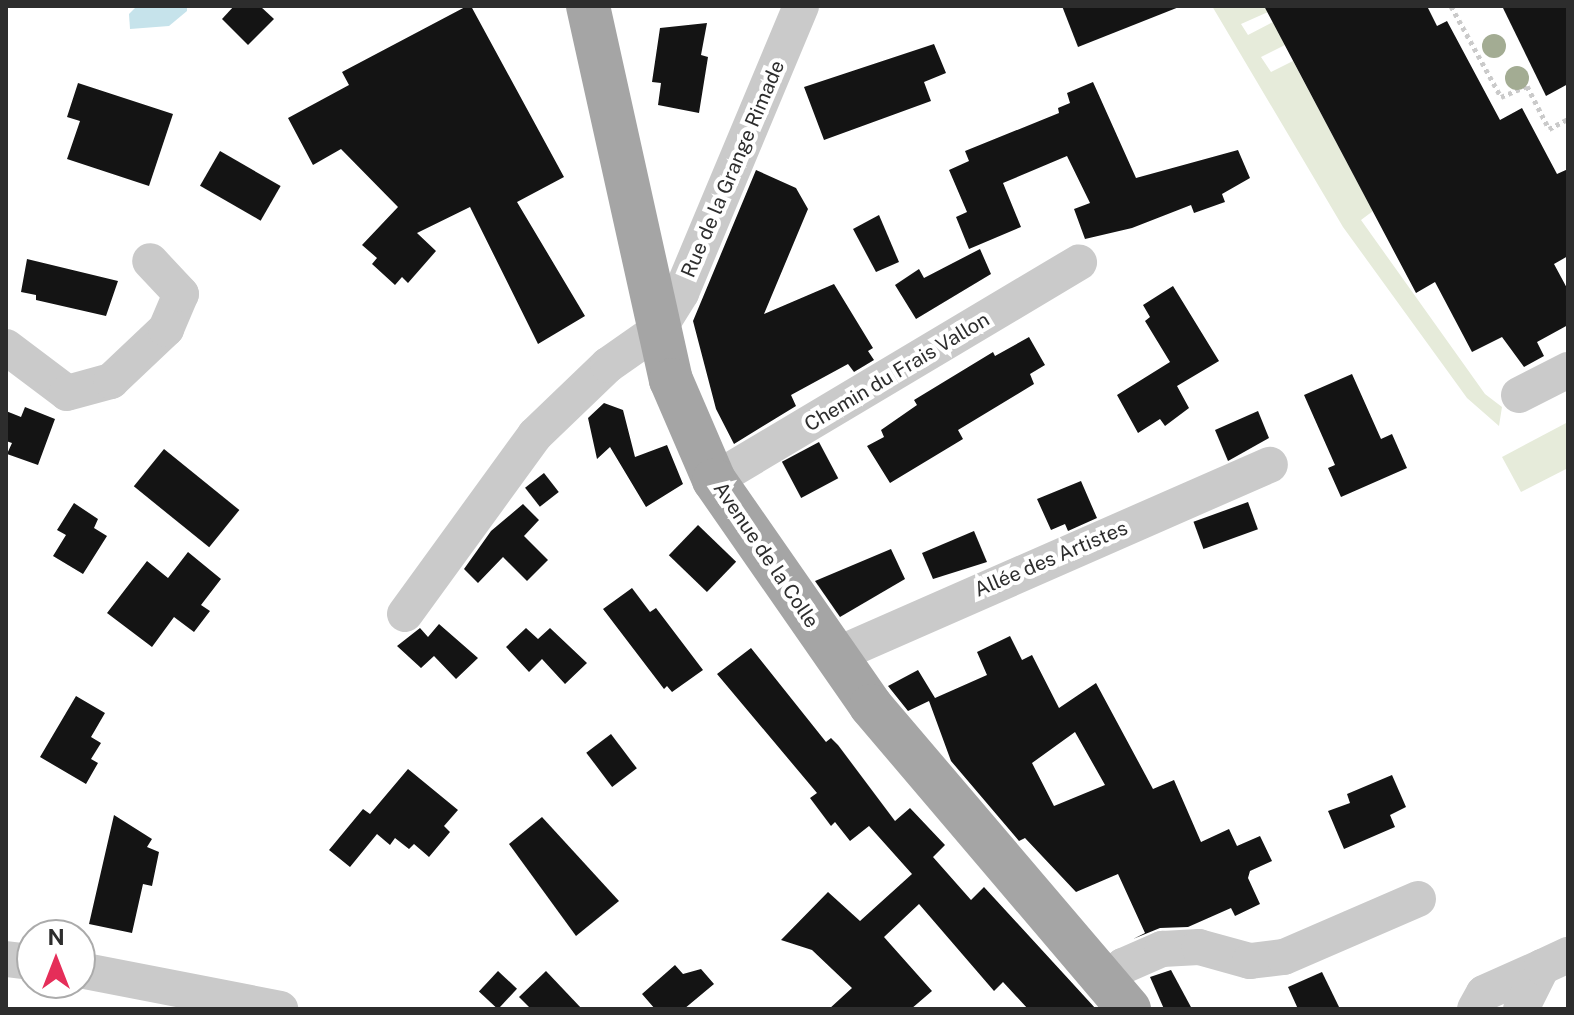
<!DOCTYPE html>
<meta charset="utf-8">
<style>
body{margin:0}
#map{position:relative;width:1574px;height:1015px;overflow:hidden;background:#fff;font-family:"Public Sans",sans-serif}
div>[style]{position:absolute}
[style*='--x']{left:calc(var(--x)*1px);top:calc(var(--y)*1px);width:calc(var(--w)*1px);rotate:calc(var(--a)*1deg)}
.green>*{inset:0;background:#e6ebda}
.water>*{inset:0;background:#c6e3eb}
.building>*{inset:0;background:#141414;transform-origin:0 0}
.path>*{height:5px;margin-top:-2.5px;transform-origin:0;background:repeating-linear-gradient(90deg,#cacaca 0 4px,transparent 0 8px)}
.minor>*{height:36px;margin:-18px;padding:0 18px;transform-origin:18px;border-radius:18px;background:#cacaca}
.major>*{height:44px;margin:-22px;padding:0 22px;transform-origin:22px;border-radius:22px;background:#a5a5a5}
.trees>*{width:24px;height:24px;margin:-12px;border-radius:50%;background:#a3ac93}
span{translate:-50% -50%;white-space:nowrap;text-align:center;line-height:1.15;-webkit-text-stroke:8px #fff;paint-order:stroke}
.street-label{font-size:20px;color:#2d2d2d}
.frame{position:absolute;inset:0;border:8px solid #2d2d2d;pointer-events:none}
.north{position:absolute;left:16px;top:919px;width:80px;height:80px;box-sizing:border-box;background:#fff;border:2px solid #ababab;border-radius:50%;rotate:0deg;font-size:22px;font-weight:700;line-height:32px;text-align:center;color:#2d2d2d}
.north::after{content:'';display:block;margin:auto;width:28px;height:36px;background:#e52e59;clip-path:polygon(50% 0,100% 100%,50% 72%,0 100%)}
</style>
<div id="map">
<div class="green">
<div style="clip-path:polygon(1212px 6px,1264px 6px,1268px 12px,1241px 24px,1248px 35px,1273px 22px,1285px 45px,1261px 57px,1271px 72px,1293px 61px,1373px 211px,1361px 220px,1485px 394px,1502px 407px,1499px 426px,1467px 398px,1343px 227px)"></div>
<div style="clip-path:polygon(1568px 422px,1568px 468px,1521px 492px,1502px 457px)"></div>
</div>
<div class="water">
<div style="clip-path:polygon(137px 6px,187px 6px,187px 11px,169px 26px,130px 29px,129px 14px)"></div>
</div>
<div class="building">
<div style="clip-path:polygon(234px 6px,260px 6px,274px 19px,248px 45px,222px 19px)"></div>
<div style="clip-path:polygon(467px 6px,471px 6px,564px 177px,517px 202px,585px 316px,538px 344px,470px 207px,417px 233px,436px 251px,408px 283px,402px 277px,395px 285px,372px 264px,377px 258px,362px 245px,398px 207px,341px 149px,313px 165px,288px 118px,349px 85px,342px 72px)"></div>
<div style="clip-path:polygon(1062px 6px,1179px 6px,1179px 7px,1078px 47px)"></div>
<div style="clip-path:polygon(1264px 6px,1427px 6px,1437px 26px,1447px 21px,1500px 120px,1522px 108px,1557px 174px,1568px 169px,1568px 256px,1554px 264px,1568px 290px,1568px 325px,1537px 342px,1544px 356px,1524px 367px,1502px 337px,1472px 352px,1435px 282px,1416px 293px)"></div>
<div style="clip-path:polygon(1502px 6px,1568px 6px,1568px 84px,1546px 96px)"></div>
<div style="clip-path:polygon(707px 23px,701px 55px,708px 57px,699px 113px,658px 105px,661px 83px,652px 82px,660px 28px)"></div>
<div style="clip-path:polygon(934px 44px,946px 73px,924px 82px,931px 101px,824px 140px,804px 87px)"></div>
<div style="clip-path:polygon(1093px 82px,1136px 178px,1238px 150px,1250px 178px,1222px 194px,1225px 202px,1194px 213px,1191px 205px,1132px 228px,1085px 239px,1074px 209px,1090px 203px,1067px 156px,1003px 183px,1021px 227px,969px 249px,956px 217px,967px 212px,949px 170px,969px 161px,965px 151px,1059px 113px,1058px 108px,1070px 103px,1067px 93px)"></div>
<div style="clip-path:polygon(78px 83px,173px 114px,149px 186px,67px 159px,80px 121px,67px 117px)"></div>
<div style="left:220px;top:151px;width:70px;height:40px;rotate:30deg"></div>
<div style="clip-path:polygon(756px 170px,796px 188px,808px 209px,764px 314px,834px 284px,873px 348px,868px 351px,874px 360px,854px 372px,848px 364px,791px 395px,796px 406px,734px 444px,716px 409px,693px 321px)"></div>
<div style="clip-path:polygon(879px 215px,899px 262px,876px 272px,853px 229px)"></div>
<div style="clip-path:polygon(980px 249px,991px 274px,916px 319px,895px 285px,919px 269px,924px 278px)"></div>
<div style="clip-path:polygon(27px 259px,118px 281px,106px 316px,36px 300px,36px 295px,21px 292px)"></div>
<div style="clip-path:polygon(1173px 286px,1219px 361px,1177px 386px,1189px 408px,1165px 426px,1160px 419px,1138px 433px,1117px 395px,1170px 362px,1145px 321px,1150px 317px,1143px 305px)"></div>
<div style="clip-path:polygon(1029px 337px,1045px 365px,1030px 374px,1034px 384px,958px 430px,963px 439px,890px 483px,867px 446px,884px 437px,881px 430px,917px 405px,914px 400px,993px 352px,995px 356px)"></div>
<div style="clip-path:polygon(1352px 374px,1381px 439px,1392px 434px,1407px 468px,1341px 497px,1328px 468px,1335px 465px,1304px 395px)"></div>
<div style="clip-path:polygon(604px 403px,623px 410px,635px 457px,667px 445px,683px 484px,646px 507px,610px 447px,597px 459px,588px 418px)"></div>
<div style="clip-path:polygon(25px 407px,55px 419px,38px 465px,7px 454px,12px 443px,6px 441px,6px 411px,21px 417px)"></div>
<div style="clip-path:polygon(1258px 411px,1269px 438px,1228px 461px,1215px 430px)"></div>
<div style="left:819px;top:442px;width:41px;height:42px;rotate:62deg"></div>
<div style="left:164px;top:449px;width:97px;height:48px;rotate:39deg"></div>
<div style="left:544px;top:473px;width:24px;height:24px;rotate:52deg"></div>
<div style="clip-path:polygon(1081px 481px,1097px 518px,1068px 531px,1065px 524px,1051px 530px,1037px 499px)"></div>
<div style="left:1248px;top:502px;width:29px;height:58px;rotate:70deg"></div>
<div style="clip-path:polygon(74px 503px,98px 519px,94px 528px,107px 536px,83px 574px,53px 556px,66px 535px,57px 530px)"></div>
<div style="clip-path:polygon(523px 504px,539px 520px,524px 536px,548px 560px,527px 581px,503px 557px,478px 583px,464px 569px,491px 531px)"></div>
<div style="left:698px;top:525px;width:53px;height:42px;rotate:44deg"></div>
<div style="clip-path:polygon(974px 531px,987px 562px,933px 579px,922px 553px)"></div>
<div style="clip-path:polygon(891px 549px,905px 579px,840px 617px,815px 581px)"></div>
<div style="clip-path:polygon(188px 552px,221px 579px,201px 605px,210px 611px,194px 632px,174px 617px,152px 647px,107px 613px,147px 561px,168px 578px)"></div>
<div style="clip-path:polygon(632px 588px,650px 612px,656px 608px,703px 670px,672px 692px,667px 686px,664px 689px,603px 609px)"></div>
<div style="clip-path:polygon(439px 624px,478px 658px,456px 679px,434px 656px,421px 668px,397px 646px,420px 628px,428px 637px)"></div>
<div style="clip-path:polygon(526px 628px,538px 639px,550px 628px,587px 663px,565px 684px,542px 659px,529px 672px,506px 647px)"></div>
<div style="clip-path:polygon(evenodd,1010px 636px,1022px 660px,1032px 655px,1059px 708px,1096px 683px,1153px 789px,1174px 780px,1201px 842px,1229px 829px,1237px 846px,1260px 836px,1272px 861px,1250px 871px,1248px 878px,1260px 904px,1235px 916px,1231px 908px,1188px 927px,1160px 928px,1133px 939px,1145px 933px,1118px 874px,1076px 892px,1025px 838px,1019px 841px,951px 761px,929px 701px,908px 711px,888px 686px,918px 670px,935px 698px,987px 675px,977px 652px,1010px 636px,1075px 732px,1105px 785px,1054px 806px,1032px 763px,1075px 732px)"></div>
<div style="clip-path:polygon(751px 648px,826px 742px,831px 738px,838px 745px,895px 821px,910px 808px,945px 845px,933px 857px,971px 900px,984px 887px,1096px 1009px,1028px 1009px,1003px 982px,994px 991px,919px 904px,884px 937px,932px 991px,911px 1009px,829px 1009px,852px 988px,812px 950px,781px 940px,828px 892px,860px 921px,912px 874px,869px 826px,850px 841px,835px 822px,831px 826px,810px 798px,817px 793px,717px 674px)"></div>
<div style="clip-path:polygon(76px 696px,105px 713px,91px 737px,101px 743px,91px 759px,98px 763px,86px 784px,40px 757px)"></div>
<div style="left:611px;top:734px;width:43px;height:31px;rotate:53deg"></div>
<div style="clip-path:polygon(408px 769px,458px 810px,444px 826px,450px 832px,429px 857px,414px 844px,409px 849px,395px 838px,390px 845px,377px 834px,350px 867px,329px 850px,363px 809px,370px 814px)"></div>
<div style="clip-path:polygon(1392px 775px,1406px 807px,1390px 815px,1395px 827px,1344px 849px,1328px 811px,1350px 803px,1347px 794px)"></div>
<div style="clip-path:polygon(114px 815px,152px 839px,147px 847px,159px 852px,152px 886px,143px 884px,132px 933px,89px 924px)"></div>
<div style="clip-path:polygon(542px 817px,619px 901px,576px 936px,509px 844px)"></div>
<div style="clip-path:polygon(675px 965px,683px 974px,701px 969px,714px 984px,684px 1009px,655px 1009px,642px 994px)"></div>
<div style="clip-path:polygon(1171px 970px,1192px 1009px,1164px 1009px,1150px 977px)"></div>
<div style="left:498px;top:971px;width:26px;height:28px;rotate:43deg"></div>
<div style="clip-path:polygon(546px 971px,582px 1009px,531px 1009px,519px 997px)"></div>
<div style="clip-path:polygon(1322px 972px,1340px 1009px,1298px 1009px,1288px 987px)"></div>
</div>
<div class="path">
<div style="--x:1451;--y:6;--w:104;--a:61.2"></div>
<div style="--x:1501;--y:97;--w:28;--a:-23"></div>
<div style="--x:1527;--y:86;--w:48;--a:62.9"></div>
<div style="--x:1549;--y:129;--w:21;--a:-28"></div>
</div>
<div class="minor">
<div style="--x:6;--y:347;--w:76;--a:37"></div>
<div style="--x:67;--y:393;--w:46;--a:-15.3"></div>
<div style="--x:111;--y:381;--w:76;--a:-43.4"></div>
<div style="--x:166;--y:329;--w:38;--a:-67"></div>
<div style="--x:181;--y:294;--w:45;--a:-133.2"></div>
<div style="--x:1519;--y:395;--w:55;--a:-27"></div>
<div style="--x:714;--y:480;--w:425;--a:-30.8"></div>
<div style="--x:405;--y:614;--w:221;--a:-54"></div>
<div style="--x:535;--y:435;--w:101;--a:-43.8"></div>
<div style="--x:608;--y:365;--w:61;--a:-35"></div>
<div style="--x:658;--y:330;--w:44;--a:-58.1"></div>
<div style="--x:681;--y:293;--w:311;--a:-67.3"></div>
<div style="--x:834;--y:656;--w:476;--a:-23.7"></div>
<div style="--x:6;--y:959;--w:26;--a:7"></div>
<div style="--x:80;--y:970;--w:204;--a:11"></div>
<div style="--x:1109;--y:981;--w:21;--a:-47"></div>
<div style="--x:1123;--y:966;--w:43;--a:-23.6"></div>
<div style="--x:1162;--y:949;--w:37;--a:-3"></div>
<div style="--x:1199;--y:947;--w:53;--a:15.4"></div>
<div style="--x:1250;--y:961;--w:34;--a:-7"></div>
<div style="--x:1284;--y:957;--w:146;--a:-23.4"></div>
<div style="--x:1475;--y:1009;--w:18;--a:-61"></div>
<div style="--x:1484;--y:993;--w:64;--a:-24.1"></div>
<div style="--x:1521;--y:1009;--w:47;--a:-63.4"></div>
<div style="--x:1542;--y:967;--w:29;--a:-25"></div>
</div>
<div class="major">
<div style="--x:588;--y:6;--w:383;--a:77.5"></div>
<div style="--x:671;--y:380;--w:109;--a:66.7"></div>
<div style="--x:714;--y:480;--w:275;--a:55.2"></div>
<div style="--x:871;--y:706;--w:398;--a:49.6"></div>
</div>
<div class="trees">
<div style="left:1494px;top:46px"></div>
<div style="left:1517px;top:78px"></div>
</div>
<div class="street-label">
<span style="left:733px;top:169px;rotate:-67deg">Rue de la Grange Rimade</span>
<span style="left:897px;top:372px;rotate:-31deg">Chemin du Frais Vallon</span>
<span style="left:766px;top:555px;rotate:56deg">Avenue de la Colle</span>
<span style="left:1051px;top:559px;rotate:-23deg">Allée des Artistes</span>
</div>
<div class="frame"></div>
<div class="north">N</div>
</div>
